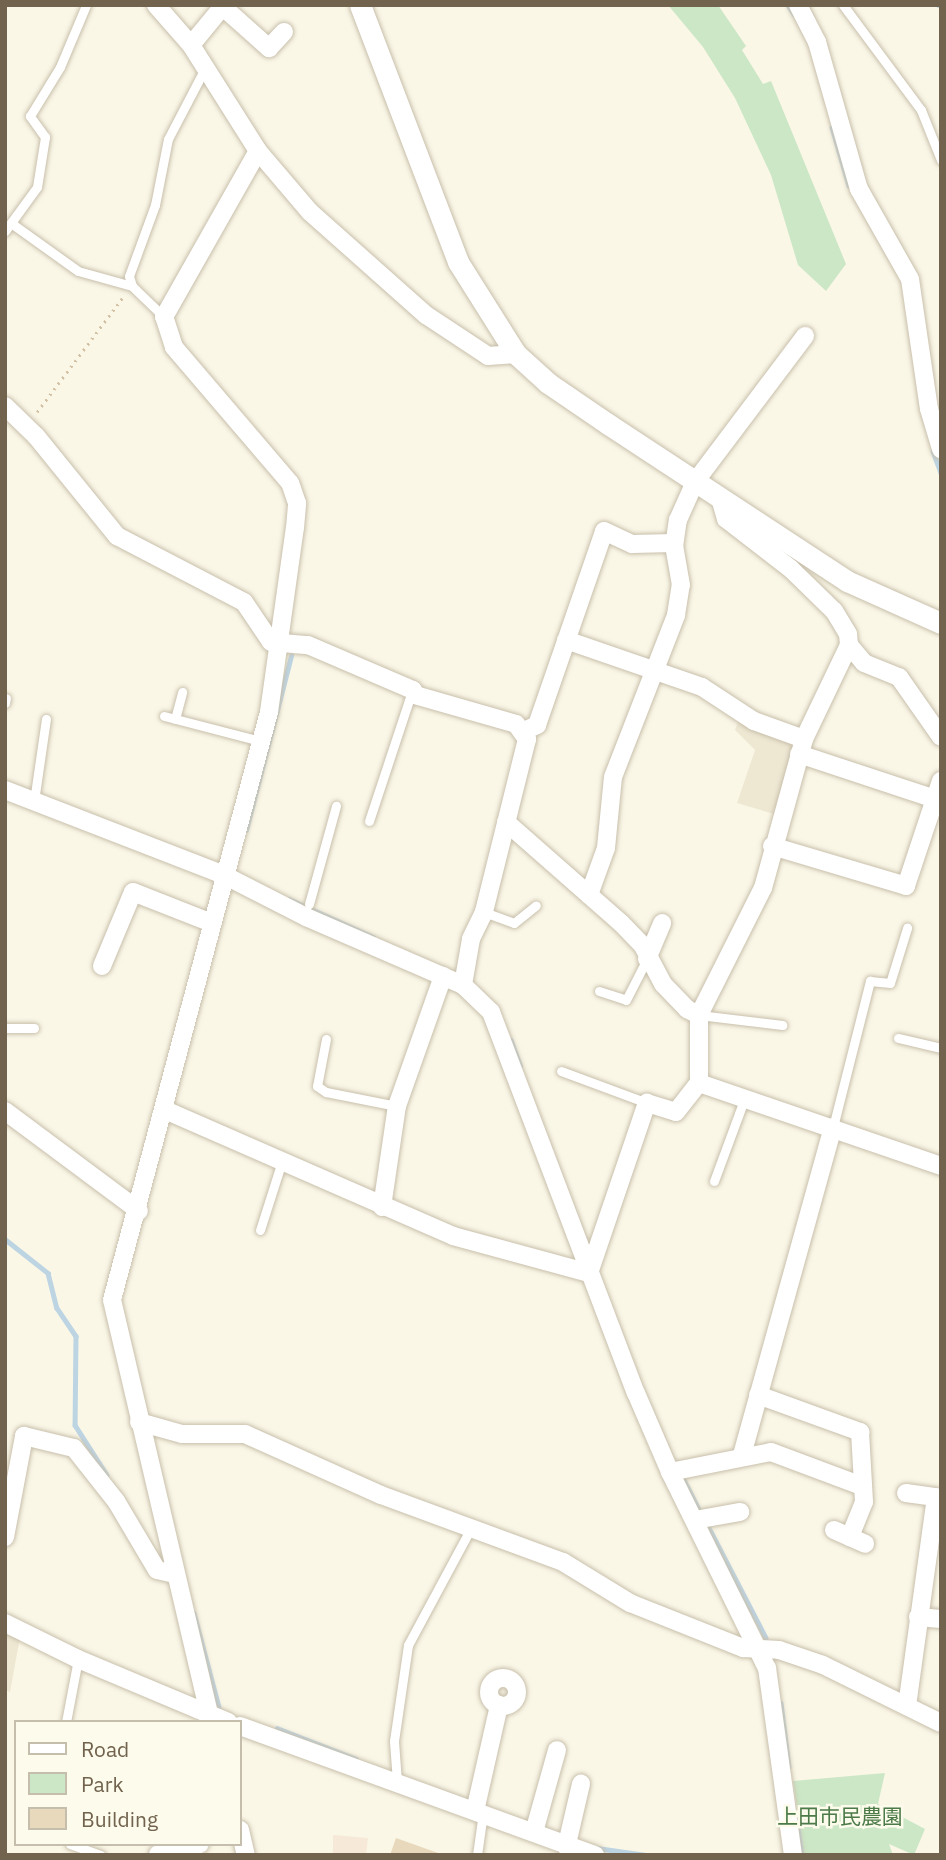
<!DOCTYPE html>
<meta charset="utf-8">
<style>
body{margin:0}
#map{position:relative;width:946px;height:1860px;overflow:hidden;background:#faf7e7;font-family:"IBM Plex Sans","Noto Sans JP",sans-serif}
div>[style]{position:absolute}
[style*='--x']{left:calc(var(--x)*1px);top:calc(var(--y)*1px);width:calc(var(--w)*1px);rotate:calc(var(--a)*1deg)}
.residential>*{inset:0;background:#eee8d3}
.commercial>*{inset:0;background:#f6e9d8}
.green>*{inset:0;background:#cce7c6}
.stream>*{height:4.5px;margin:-2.25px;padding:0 2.25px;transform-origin:2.25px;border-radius:2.25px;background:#bdd4e2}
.building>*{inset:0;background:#e8d8bc}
.path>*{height:2.5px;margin-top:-1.25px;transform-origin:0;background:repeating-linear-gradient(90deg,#d2c1a4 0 2px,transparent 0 7px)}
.roads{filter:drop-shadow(0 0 2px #c8bfab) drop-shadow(0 0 2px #c8bfab)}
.service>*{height:9px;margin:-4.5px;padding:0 4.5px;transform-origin:4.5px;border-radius:4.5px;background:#fff}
.minor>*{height:18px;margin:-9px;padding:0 9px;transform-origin:9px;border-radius:9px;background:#fff}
.minor>.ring{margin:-9px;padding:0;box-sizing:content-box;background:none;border:18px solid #fff;border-radius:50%}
.tertiary>*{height:21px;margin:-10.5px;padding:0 10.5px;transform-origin:10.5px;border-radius:10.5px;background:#fff}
span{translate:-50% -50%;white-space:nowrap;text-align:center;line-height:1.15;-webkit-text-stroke:5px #fdfbec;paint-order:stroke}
.park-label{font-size:21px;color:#4c7b49}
.frame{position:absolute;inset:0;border:7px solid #71634d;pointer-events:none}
.legend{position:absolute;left:14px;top:1720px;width:228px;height:126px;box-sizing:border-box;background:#fdfbec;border:2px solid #c5beac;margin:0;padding:9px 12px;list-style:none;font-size:21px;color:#71634d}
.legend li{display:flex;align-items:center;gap:14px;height:35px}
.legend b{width:35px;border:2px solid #c5beac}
</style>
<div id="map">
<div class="residential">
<div style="clip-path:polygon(739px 719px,799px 745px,777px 815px,737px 803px,755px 750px,735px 730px)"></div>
<div style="clip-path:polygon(5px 1631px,20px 1637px,10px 1692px,5px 1690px)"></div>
</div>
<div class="commercial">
<div style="clip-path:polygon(333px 1835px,368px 1838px,366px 1855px,333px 1855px)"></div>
</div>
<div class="green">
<div style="clip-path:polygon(668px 5px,718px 5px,746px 46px,742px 50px,763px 84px,771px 81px,846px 264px,826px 291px,798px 265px,771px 175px,735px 98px,703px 47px)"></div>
<div style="clip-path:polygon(885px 1773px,878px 1804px,925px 1829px,914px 1855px,889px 1844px,893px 1855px,804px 1855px,793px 1781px)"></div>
</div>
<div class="stream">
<div style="--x:788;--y:5;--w:11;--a:56"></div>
<div style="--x:938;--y:5;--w:3;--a:18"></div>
<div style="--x:832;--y:127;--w:61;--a:73.9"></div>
<div style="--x:933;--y:451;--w:23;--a:70"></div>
<div style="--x:246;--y:830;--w:180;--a:-75.5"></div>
<div style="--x:289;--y:899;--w:92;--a:24.3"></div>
<div style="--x:511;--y:1040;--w:27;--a:70"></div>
<div style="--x:5;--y:1239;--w:55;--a:38.3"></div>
<div style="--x:48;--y:1273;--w:36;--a:76"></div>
<div style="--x:57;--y:1308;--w:34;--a:56"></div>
<div style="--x:76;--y:1336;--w:89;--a:90.6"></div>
<div style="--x:75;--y:1425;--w:59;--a:57.4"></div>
<div style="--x:683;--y:1478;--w:39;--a:63"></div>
<div style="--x:707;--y:1524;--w:128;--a:62.6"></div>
<div style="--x:194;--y:1613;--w:97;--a:75.1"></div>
<div style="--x:781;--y:1703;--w:64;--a:82.9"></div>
<div style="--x:277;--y:1728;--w:85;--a:21.4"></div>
<div style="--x:796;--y:1814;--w:41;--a:81.7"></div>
<div style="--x:597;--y:1848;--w:49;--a:8.1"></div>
</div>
<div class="building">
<div style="clip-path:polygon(396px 1838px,438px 1853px,438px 1855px,390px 1855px)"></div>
</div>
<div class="path">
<div style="--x:37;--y:412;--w:144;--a:-53.2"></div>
</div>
<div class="roads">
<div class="service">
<div style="--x:843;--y:5;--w:131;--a:53.4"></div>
<div style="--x:921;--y:110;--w:54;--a:68.2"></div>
<div style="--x:11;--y:223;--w:82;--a:35.6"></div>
<div style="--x:78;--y:271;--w:56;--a:15.5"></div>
<div style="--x:5;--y:231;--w:54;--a:-54"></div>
<div style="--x:37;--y:187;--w:51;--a:-80.9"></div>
<div style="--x:45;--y:137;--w:26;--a:-126"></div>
<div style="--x:30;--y:116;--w:57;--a:-58.5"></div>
<div style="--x:60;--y:67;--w:67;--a:-67.2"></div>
<div style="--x:164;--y:317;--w:45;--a:-135.9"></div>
<div style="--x:132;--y:286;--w:10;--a:-107"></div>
<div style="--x:129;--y:276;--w:76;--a:-69.9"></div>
<div style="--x:155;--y:205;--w:67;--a:-78.9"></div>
<div style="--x:168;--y:139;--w:78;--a:-62.4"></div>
<div style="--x:5;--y:703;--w:5;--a:-79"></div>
<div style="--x:164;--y:716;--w:100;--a:14.5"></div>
<div style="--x:175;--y:719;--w:28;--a:-75"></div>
<div style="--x:34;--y:801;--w:83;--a:-81.7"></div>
<div style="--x:369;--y:821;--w:137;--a:-71.7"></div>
<div style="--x:309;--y:904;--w:102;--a:-74.6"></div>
<div style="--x:484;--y:912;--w:32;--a:20"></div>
<div style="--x:514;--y:923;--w:28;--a:-39"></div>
<div style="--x:599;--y:991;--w:28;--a:18"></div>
<div style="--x:626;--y:1000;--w:46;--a:-62.9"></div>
<div style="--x:699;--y:1015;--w:84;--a:6.9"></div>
<div style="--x:5;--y:1028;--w:29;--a:0"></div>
<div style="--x:898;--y:1038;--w:44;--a:13.1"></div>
<div style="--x:326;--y:1039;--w:48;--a:100.8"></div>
<div style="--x:317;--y:1086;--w:11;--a:34"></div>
<div style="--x:326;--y:1092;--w:72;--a:11.2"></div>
<div style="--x:561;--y:1071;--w:92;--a:20.4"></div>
<div style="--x:833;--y:1127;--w:151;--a:-75.8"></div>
<div style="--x:870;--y:981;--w:20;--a:6"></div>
<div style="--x:890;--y:983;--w:58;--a:-72.8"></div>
<div style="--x:714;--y:1181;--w:90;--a:-69.7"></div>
<div style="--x:260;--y:1230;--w:72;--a:-72.3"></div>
<div style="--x:66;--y:1722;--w:64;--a:-79.2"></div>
<div style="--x:397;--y:1782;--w:41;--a:-94.2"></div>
<div style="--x:394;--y:1741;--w:97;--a:-81.7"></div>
<div style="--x:408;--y:1645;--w:131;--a:-61.7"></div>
<div style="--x:70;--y:1844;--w:33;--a:20"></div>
<div style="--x:477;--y:1855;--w:42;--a:-81.9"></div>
</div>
<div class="minor">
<div style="--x:156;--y:5;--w:53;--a:48.8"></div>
<div style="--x:191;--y:45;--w:125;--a:57.7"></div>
<div style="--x:258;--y:151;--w:80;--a:49.6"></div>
<div style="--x:310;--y:212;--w:155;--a:41.6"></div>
<div style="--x:426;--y:315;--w:74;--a:33.5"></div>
<div style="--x:488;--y:356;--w:28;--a:-4"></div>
<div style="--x:798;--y:5;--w:42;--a:62.8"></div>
<div style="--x:817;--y:42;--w:153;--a:74.1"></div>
<div style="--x:859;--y:189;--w:103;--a:60.5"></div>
<div style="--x:910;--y:279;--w:131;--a:81.7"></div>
<div style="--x:929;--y:409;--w:42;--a:73.3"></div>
<div style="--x:223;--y:7;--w:62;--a:41.7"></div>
<div style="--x:269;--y:48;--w:22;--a:-47"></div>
<div style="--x:191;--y:45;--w:52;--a:-50.5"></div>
<div style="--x:5;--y:406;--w:43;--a:44.1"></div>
<div style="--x:36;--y:436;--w:129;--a:51"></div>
<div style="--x:117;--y:536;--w:143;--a:27.5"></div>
<div style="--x:244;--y:602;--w:48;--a:56"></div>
<div style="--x:271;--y:642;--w:37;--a:5"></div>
<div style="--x:308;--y:645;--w:114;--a:23.2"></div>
<div style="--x:413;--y:690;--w:5;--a:68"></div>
<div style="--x:415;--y:695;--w:105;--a:16"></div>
<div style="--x:516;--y:724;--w:19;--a:54"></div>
<div style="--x:527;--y:739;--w:178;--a:104"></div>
<div style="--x:484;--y:912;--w:30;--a:116"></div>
<div style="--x:471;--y:939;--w:47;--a:99.9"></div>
<div style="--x:566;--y:640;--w:144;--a:19.1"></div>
<div style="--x:702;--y:687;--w:62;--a:33.2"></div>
<div style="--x:754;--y:721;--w:53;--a:19.8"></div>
<div style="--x:849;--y:645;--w:23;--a:50"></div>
<div style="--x:864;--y:663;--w:38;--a:22"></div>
<div style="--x:899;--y:677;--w:73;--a:55"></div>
<div style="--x:522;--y:732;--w:17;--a:-25"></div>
<div style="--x:537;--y:725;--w:205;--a:-70.9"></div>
<div style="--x:604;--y:531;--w:31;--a:25"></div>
<div style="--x:632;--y:544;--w:42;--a:-1.4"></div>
<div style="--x:799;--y:754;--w:143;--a:18.3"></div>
<div style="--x:5;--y:790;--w:235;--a:21.2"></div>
<div style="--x:224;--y:875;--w:92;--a:27.1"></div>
<div style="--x:306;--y:917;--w:171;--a:23.4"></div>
<div style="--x:463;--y:985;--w:39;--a:44"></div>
<div style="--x:491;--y:1012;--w:408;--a:69.2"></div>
<div style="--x:636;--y:1393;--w:86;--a:66.7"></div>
<div style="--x:670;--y:1472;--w:219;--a:63.7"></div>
<div style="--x:767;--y:1668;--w:189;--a:82.1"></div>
<div style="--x:506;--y:822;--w:153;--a:41.3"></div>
<div style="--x:621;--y:923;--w:32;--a:46"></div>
<div style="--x:643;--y:946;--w:43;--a:62.2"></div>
<div style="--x:663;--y:984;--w:35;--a:46"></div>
<div style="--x:687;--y:1009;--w:13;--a:27"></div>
<div style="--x:772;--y:846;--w:140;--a:16.6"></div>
<div style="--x:906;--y:886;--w:111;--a:-71.6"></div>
<div style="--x:589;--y:895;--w:50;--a:-70.1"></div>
<div style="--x:606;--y:848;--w:71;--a:-84.4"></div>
<div style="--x:613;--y:777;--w:174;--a:-68.7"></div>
<div style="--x:676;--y:615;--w:30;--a:-81"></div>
<div style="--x:681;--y:585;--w:39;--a:-100"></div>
<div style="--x:674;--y:547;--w:27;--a:-82"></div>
<div style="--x:678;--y:520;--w:42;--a:-65.9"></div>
<div style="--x:695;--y:482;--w:183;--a:-53"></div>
<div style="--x:647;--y:959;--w:39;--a:-67"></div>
<div style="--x:102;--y:966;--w:80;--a:-67.3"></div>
<div style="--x:133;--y:892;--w:85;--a:21.4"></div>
<div style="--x:699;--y:1083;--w:68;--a:-90"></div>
<div style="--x:699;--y:1015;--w:142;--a:-63.3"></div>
<div style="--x:763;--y:888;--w:155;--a:-74.6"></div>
<div style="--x:804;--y:739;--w:104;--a:-64.4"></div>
<div style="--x:849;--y:645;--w:11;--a:-95"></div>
<div style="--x:848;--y:634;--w:27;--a:-121"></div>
<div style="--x:834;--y:611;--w:60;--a:-135.7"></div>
<div style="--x:791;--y:569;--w:82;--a:-142.4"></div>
<div style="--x:726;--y:519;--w:22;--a:-106"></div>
<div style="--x:165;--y:1110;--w:314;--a:23.6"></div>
<div style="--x:453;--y:1236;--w:141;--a:15.2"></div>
<div style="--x:5;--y:1111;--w:167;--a:36.7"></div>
<div style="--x:382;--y:1207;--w:102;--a:-81.6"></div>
<div style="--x:397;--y:1106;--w:138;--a:-70.5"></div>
<div style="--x:589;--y:1273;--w:180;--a:-71.2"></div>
<div style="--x:647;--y:1103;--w:30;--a:17"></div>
<div style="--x:676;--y:1112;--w:37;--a:-52"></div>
<div style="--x:699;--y:1083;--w:256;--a:18.9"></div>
<div style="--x:758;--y:1395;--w:109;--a:19.9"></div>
<div style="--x:860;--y:1432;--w:70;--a:86.7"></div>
<div style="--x:864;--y:1502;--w:38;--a:112"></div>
<div style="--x:139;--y:1422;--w:45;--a:15.6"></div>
<div style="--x:182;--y:1434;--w:63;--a:0"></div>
<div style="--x:245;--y:1434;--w:149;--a:24.2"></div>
<div style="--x:381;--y:1495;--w:194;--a:20.2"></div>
<div style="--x:563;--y:1562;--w:79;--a:31.5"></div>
<div style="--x:630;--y:1603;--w:122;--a:21.7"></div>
<div style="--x:743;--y:1648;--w:36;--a:3"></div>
<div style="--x:779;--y:1650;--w:46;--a:18.8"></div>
<div style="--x:823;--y:1665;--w:131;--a:26.2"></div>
<div style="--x:742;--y:1455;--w:340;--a:-74.5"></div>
<div style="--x:670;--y:1472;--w:103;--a:-11.2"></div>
<div style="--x:771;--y:1452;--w:97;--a:20.5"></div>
<div style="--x:906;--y:1493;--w:30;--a:8"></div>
<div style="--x:936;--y:1497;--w:211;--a:97.9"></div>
<div style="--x:695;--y:1520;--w:46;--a:-10.1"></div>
<div style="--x:834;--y:1530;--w:34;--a:24"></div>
<div style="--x:5;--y:1537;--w:103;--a:-79.3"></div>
<div style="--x:24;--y:1436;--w:51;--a:13.5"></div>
<div style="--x:74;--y:1448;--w:68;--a:51.6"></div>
<div style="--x:116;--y:1501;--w:80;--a:59.3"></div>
<div style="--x:157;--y:1570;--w:18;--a:13"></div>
<div style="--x:918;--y:1617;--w:23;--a:5"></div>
<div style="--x:5;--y:1623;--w:81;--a:26.3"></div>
<div style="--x:78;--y:1659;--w:163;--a:22.8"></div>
<div class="ring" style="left:489px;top:1678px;width:10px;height:10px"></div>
<div style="--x:211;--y:1722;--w:433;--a:-103.2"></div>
<div style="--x:112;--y:1300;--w:609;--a:-75.05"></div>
<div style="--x:269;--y:712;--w:186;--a:-82"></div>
<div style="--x:295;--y:528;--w:25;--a:-85"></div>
<div style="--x:297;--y:503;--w:21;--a:-109"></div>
<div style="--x:290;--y:483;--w:179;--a:-130.5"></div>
<div style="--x:174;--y:347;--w:32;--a:-108"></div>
<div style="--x:164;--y:317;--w:191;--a:-60.5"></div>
<div style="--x:240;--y:1726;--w:378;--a:20"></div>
<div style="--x:475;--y:1811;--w:109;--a:-77.2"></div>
<div style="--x:240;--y:1830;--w:26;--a:77"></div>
<div style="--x:534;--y:1832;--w:85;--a:-74.3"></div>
<div style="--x:158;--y:1854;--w:43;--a:-13.4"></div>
<div style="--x:569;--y:1855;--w:11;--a:-100"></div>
<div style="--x:567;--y:1844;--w:62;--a:-76.9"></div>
</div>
<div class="tertiary">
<div style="--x:360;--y:5;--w:275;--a:69.1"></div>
<div style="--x:458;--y:262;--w:109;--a:57.8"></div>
<div style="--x:516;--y:354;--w:43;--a:42.2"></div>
<div style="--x:548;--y:383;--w:73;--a:34.3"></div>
<div style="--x:608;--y:424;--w:286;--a:33.3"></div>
<div style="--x:847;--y:581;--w:103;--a:24.1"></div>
</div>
</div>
<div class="park-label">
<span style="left:840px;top:1816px">上田市民農園</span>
</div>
<div class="frame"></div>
<ul class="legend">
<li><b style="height:9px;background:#fff"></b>Road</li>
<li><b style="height:19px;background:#cce7c6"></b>Park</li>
<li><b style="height:19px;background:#e8d8bc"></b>Building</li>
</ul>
</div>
